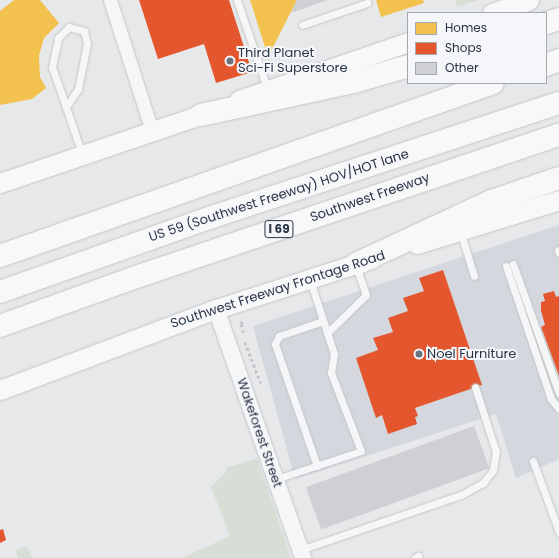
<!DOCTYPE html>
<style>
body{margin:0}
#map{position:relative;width:559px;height:558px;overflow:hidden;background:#e6e8ea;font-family:Poppins,sans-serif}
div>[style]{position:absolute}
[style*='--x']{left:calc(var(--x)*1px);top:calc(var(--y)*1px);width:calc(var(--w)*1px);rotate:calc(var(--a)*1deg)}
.built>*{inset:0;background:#d4d7dd}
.green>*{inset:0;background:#d6ded6}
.homes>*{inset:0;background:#f2c14e}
.shops>*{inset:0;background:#e4572e}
.building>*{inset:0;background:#ced0d3;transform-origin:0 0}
.path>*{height:2.5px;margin-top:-1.25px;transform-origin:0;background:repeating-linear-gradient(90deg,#c5c6ca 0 3px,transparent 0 6px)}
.roads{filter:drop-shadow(0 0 1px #c4c6c8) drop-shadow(0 0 1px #c4c6c8)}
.service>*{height:7px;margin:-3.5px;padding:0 3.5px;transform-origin:3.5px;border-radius:3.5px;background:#f5f6f7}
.minor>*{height:13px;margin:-6.5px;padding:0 6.5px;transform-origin:6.5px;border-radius:6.5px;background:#f5f6f7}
.tertiary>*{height:16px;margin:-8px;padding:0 8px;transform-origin:8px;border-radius:8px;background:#f5f6f7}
.secondary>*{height:19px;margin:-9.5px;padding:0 9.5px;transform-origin:9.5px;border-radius:9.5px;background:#f8f8f8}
.motorway>*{height:22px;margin:-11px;padding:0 11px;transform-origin:11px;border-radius:11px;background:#f8f8f8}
.dots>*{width:11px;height:11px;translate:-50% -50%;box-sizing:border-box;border:2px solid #f4f6f9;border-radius:50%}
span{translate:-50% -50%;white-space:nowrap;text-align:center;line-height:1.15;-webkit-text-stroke:4px #f4f6f9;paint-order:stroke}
.shield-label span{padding:1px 3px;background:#f4f6f9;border:1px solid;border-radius:3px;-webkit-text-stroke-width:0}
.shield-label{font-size:12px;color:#2b3445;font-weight:700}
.poi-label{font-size:13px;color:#2b3445}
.left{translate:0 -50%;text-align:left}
.street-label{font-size:13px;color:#2b3445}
.legend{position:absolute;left:407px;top:12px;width:140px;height:72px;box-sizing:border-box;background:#f4f6f9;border:1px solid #a4a8b1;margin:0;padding:5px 7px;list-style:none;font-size:12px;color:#2b3445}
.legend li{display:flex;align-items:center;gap:8px;height:20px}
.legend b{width:20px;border:1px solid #a4a8b1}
</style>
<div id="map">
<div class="built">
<div style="clip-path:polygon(559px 225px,559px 459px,516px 478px,496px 414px,295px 479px,253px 326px)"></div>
</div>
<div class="green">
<div style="clip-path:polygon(455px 0,478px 0,457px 7px)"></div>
<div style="clip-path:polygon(257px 458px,291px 558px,182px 558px,230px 536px,211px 487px,227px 471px,226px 468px)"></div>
<div style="clip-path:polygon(27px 546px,32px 558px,18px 558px,16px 550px)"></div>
</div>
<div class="homes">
<div style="clip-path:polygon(14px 0,40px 0,59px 23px,44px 38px,39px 56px,40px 77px,46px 88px,32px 99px,0 105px,0 11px)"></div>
<div style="clip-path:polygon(250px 0,297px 0,271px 51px,265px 47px)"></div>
<div style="clip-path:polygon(376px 0,423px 0,424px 3px,381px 17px)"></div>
</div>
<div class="shops">
<div style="clip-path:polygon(139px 0,229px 0,252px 72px,216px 83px,204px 44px,158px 59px)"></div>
<div style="clip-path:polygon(443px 270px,482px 385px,415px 408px,418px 416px,415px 417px,417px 424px,388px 434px,382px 415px,376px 418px,356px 358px,378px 350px,373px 338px,393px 332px,388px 318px,408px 311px,403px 298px,424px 291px,419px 278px)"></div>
<div style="clip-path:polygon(554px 291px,556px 297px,559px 296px,559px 376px,541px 327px,545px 325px,541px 311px,541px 302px,545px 301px,543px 294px)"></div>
<div style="clip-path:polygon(3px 529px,6px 540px,0 543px,0 530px)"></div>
</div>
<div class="building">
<div style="clip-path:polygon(297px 0,328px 0,291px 13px)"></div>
<div style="left:474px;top:426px;width:45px;height:179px;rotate:70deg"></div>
</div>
<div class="path">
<div style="--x:243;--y:333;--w:9;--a:-103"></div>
<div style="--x:241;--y:324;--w:5;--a:-68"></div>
<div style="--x:245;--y:342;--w:44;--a:68.7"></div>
</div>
<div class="roads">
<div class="service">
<div style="--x:237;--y:0;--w:93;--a:71.2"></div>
<div style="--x:302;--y:25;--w:69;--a:-18.7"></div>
<div style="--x:69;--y:27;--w:16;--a:15"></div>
<div style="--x:84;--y:31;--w:13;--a:77"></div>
<div style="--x:87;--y:44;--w:46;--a:101.3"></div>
<div style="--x:78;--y:89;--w:22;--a:124"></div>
<div style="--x:66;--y:107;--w:42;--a:-109.3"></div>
<div style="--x:52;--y:67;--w:30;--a:-78"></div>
<div style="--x:58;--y:38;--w:16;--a:-45"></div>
<div style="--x:66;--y:107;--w:50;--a:71.2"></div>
<div style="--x:460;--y:231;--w:47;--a:72.7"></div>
<div style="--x:558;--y:250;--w:3;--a:72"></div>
<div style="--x:513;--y:264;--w:137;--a:70.4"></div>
<div style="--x:506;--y:266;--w:140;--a:71.3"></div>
<div style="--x:551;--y:399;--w:13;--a:51"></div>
<div style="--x:327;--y:333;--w:54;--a:-44.3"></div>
<div style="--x:366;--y:295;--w:31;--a:-109"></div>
<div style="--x:533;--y:461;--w:76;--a:69.9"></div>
<div style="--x:317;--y:466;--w:129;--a:-109"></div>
<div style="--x:275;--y:344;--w:9;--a:-63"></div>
<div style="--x:279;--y:336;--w:46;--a:-18.8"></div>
<div style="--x:276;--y:479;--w:89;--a:-18.2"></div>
<div style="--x:361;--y:451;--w:84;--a:-111"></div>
<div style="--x:331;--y:373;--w:19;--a:-81"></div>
<div style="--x:334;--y:354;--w:78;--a:-108"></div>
<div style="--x:300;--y:550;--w:170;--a:-18.9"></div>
<div style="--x:461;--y:495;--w:25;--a:-29"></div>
<div style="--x:483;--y:483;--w:16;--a:-52"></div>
<div style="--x:493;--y:470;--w:18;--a:-81"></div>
<div style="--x:496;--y:452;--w:68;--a:-107.9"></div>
<div style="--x:415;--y:558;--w:4;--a:-34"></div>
</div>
<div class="minor">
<div style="--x:110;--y:0;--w:138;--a:72.2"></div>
</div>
<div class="tertiary">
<div style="--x:216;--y:309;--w:264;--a:70.7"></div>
</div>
<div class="secondary">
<div style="--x:492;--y:13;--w:39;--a:-19"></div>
<div style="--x:239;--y:100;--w:179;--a:-18.9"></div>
<div style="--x:0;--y:183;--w:226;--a:-18.8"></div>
<div style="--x:417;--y:244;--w:149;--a:-17.2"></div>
<div style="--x:0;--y:390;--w:231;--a:-20.6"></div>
<div style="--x:216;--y:309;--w:163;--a:-17.9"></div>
</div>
<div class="motorway">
<div style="--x:546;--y:23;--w:14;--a:-17"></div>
<div style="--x:546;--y:65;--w:14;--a:-21"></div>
<div style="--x:201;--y:115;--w:157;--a:-12.2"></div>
<div style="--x:354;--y:82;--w:56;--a:-16.5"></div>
<div style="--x:0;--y:256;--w:522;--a:-19.34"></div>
<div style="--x:356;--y:264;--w:150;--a:-24.9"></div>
<div style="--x:492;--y:201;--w:71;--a:-18.9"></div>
<div style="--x:0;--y:292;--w:222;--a:-19.5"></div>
<div style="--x:209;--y:218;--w:368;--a:-18.2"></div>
<div style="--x:0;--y:326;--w:145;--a:-19.8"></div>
<div style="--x:136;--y:277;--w:446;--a:-18.6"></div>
</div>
</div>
<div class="dots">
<div style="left:230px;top:61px;background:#6c737f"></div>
<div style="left:419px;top:354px;background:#6c737f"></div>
</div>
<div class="shield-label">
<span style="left:279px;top:229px">I 69</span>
</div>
<div class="poi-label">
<span class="left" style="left:238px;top:61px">Third Planet<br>Sci-Fi Superstore</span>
<span class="left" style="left:427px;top:354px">Noel Furniture</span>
</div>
<div class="street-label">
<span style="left:279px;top:196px;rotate:-18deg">US 59 (Southwest Freeway) HOV/HOT lane</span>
<span style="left:370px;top:198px;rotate:-19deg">Southwest Freeway</span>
<span style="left:278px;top:290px;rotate:-18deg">Southwest Freeway Frontage Road</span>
<span style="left:259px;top:433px;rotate:71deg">Wakeforest Street</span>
</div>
<ul class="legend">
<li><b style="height:11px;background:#f2c14e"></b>Homes</li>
<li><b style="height:11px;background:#e4572e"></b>Shops</li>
<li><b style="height:11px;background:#ced0d3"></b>Other</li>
</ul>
</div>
